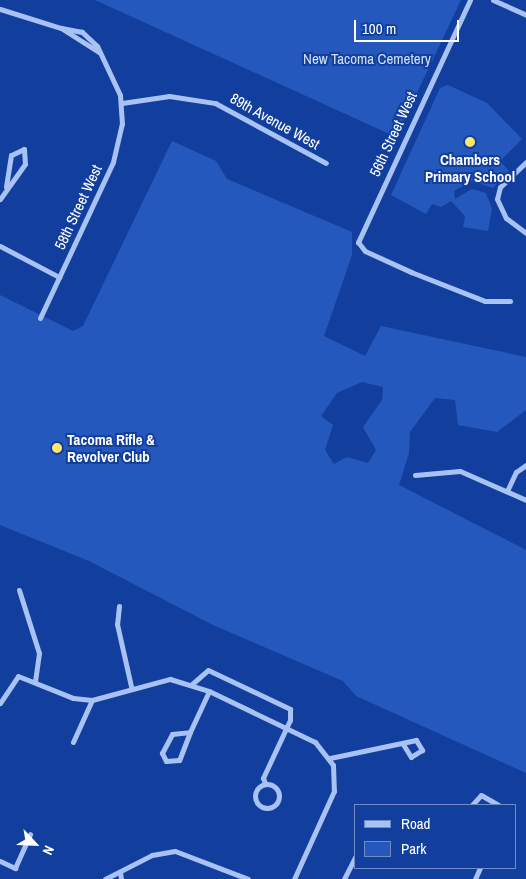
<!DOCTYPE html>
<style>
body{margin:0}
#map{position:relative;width:526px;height:879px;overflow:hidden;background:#123f9e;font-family:"Archivo Narrow",sans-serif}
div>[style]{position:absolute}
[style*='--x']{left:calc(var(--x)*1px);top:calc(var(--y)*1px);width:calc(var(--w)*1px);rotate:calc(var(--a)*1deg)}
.green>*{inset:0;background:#2558bc}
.street>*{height:5px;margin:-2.5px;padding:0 2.5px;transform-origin:2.5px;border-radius:2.5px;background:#a9c2f4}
.street>.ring{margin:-2.5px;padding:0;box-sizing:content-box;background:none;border:5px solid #a9c2f4;border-radius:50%}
.dots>*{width:14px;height:14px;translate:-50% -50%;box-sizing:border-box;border:2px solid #123f9e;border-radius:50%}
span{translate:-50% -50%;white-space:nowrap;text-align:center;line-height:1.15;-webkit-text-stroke:4px #123f9e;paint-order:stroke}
.park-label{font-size:15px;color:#d1e0fe}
.street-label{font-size:15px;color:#fff}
.poi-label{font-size:15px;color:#fff;font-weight:700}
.left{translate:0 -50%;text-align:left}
.legend{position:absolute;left:354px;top:804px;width:162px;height:65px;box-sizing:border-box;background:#123f9e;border:1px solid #718cc5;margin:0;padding:6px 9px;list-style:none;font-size:15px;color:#fff}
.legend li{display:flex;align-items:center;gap:10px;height:25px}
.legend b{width:25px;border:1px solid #718cc5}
.north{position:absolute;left:10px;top:819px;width:50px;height:50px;-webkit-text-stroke:4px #123f9e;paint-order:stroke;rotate:115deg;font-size:14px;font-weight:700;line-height:20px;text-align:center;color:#fff}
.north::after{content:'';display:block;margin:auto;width:18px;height:22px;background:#fff;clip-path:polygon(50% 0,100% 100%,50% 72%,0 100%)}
.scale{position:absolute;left:354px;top:20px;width:105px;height:22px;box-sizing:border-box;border:2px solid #fff;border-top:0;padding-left:6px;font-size:15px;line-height:18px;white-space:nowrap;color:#fff;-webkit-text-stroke:4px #123f9e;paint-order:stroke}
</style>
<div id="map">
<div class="green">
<div style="clip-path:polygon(95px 0,461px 0,396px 137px)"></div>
<div style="clip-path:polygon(448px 85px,487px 103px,522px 139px,500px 161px,509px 171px,493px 188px,471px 181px,454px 191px,455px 199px,472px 189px,486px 193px,492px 209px,488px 231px,463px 227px,465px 216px,451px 201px,441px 207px,432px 204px,426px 214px,391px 195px,440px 88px)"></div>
<div style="clip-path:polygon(evenodd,172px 141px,216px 161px,227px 179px,352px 232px,352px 255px,324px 336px,365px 356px,381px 326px,526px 357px,526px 410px,497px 432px,458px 425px,455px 400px,435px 398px,410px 432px,409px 453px,399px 485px,526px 550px,526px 773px,356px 696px,343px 681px,213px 625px,89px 561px,0 525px,0 295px,73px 331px,83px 326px,172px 141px,362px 382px,383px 387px,382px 400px,363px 427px,376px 450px,368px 463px,347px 457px,334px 464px,325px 450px,333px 425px,321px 416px,337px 393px,362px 382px)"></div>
</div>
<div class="street">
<div style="--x:470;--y:0;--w:267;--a:114.8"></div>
<div style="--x:358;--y:242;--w:11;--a:52"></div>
<div style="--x:365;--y:251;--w:51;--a:24.5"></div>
<div style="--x:411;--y:272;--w:79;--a:21.4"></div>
<div style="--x:485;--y:301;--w:25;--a:0"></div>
<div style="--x:493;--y:0;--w:36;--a:24"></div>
<div style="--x:0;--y:9;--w:64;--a:17.3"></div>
<div style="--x:61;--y:28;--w:45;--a:32.3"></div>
<div style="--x:122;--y:103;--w:48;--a:-8.5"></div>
<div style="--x:169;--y:96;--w:47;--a:8.7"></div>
<div style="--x:215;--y:103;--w:126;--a:28.4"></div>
<div style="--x:526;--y:162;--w:36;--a:136"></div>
<div style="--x:500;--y:187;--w:12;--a:104"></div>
<div style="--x:497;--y:199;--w:21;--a:65"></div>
<div style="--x:506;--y:218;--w:25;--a:37"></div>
<div style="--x:0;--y:199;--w:43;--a:-54.5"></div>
<div style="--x:25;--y:164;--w:15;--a:-94"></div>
<div style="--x:24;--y:149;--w:14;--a:155"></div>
<div style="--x:11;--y:155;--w:32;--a:99"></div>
<div style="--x:0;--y:246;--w:67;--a:27.7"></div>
<div style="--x:40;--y:318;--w:172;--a:-64.9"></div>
<div style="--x:113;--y:162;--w:39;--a:-77"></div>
<div style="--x:122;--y:124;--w:29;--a:-94"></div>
<div style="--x:120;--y:95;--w:54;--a:-115.1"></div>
<div style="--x:97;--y:46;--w:21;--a:-137"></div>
<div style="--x:82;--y:32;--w:21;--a:-169"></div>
<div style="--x:415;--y:475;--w:45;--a:-5.1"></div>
<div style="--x:460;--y:471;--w:72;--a:23.7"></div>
<div style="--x:507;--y:491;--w:21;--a:-65"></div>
<div style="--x:516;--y:472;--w:12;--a:-35"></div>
<div style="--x:19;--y:590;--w:66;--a:72.4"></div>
<div style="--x:39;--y:653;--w:28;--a:98"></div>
<div style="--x:119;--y:606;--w:18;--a:96"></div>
<div style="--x:117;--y:624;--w:64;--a:77.3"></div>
<div style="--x:192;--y:684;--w:21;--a:-41"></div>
<div style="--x:208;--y:670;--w:91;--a:25.4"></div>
<div style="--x:290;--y:709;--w:11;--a:90"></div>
<div style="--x:290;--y:720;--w:64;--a:115"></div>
<div style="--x:263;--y:778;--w:5;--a:68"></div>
<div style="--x:0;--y:703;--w:32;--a:-56"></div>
<div style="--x:18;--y:676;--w:59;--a:21.8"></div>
<div style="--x:73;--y:698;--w:19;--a:6"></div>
<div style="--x:92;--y:700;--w:81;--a:-15.1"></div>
<div style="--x:170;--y:679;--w:41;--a:17.1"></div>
<div style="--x:209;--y:691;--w:118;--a:25.7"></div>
<div style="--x:315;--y:742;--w:29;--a:52"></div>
<div style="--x:333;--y:765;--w:26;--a:88"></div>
<div style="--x:334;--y:791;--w:97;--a:114.4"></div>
<div style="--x:190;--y:732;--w:30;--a:111"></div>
<div style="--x:179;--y:760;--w:13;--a:176"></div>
<div style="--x:166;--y:761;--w:9;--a:-117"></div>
<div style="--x:162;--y:753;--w:21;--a:-62"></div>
<div style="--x:172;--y:734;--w:18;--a:-6"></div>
<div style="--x:190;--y:732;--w:45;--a:-65.1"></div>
<div style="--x:73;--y:742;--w:46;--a:-65.7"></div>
<div style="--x:330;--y:758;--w:88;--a:-11.8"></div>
<div style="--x:416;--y:740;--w:12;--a:59"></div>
<div style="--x:422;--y:750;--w:13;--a:148"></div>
<div style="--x:411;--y:757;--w:15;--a:-122"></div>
<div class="ring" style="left:255px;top:784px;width:19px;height:19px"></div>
<div style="--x:472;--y:805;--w:13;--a:-48"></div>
<div style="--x:481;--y:795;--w:20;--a:30"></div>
<div style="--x:0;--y:861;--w:17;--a:25"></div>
<div style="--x:15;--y:868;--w:37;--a:-66"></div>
<div style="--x:120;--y:872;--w:7;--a:82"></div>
<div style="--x:105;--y:879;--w:53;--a:-27.1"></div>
<div style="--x:152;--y:855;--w:23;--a:-10"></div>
<div style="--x:175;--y:851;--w:78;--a:21"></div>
<div style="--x:344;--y:879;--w:25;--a:-63"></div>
<div style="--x:475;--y:879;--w:12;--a:-66"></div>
</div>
<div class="dots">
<div style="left:470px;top:142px;background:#ffe66c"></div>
<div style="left:57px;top:448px;background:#ffe66c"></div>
</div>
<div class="park-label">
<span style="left:367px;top:59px">New Tacoma Cemetery</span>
</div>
<div class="street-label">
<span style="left:275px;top:121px;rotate:29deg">89th Avenue West</span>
<span style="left:393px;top:134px;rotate:-65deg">56th Street West</span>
<span style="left:78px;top:207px;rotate:-65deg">58th Street West</span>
</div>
<div class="poi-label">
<span style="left:470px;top:168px">Chambers<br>Primary School</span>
<span class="left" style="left:67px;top:448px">Tacoma Rifle &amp;<br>Revolver Club</span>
</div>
<ul class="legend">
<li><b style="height:6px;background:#a9c2f4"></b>Road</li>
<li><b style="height:14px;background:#2558bc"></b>Park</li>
</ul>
<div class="north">N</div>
<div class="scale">100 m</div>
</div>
